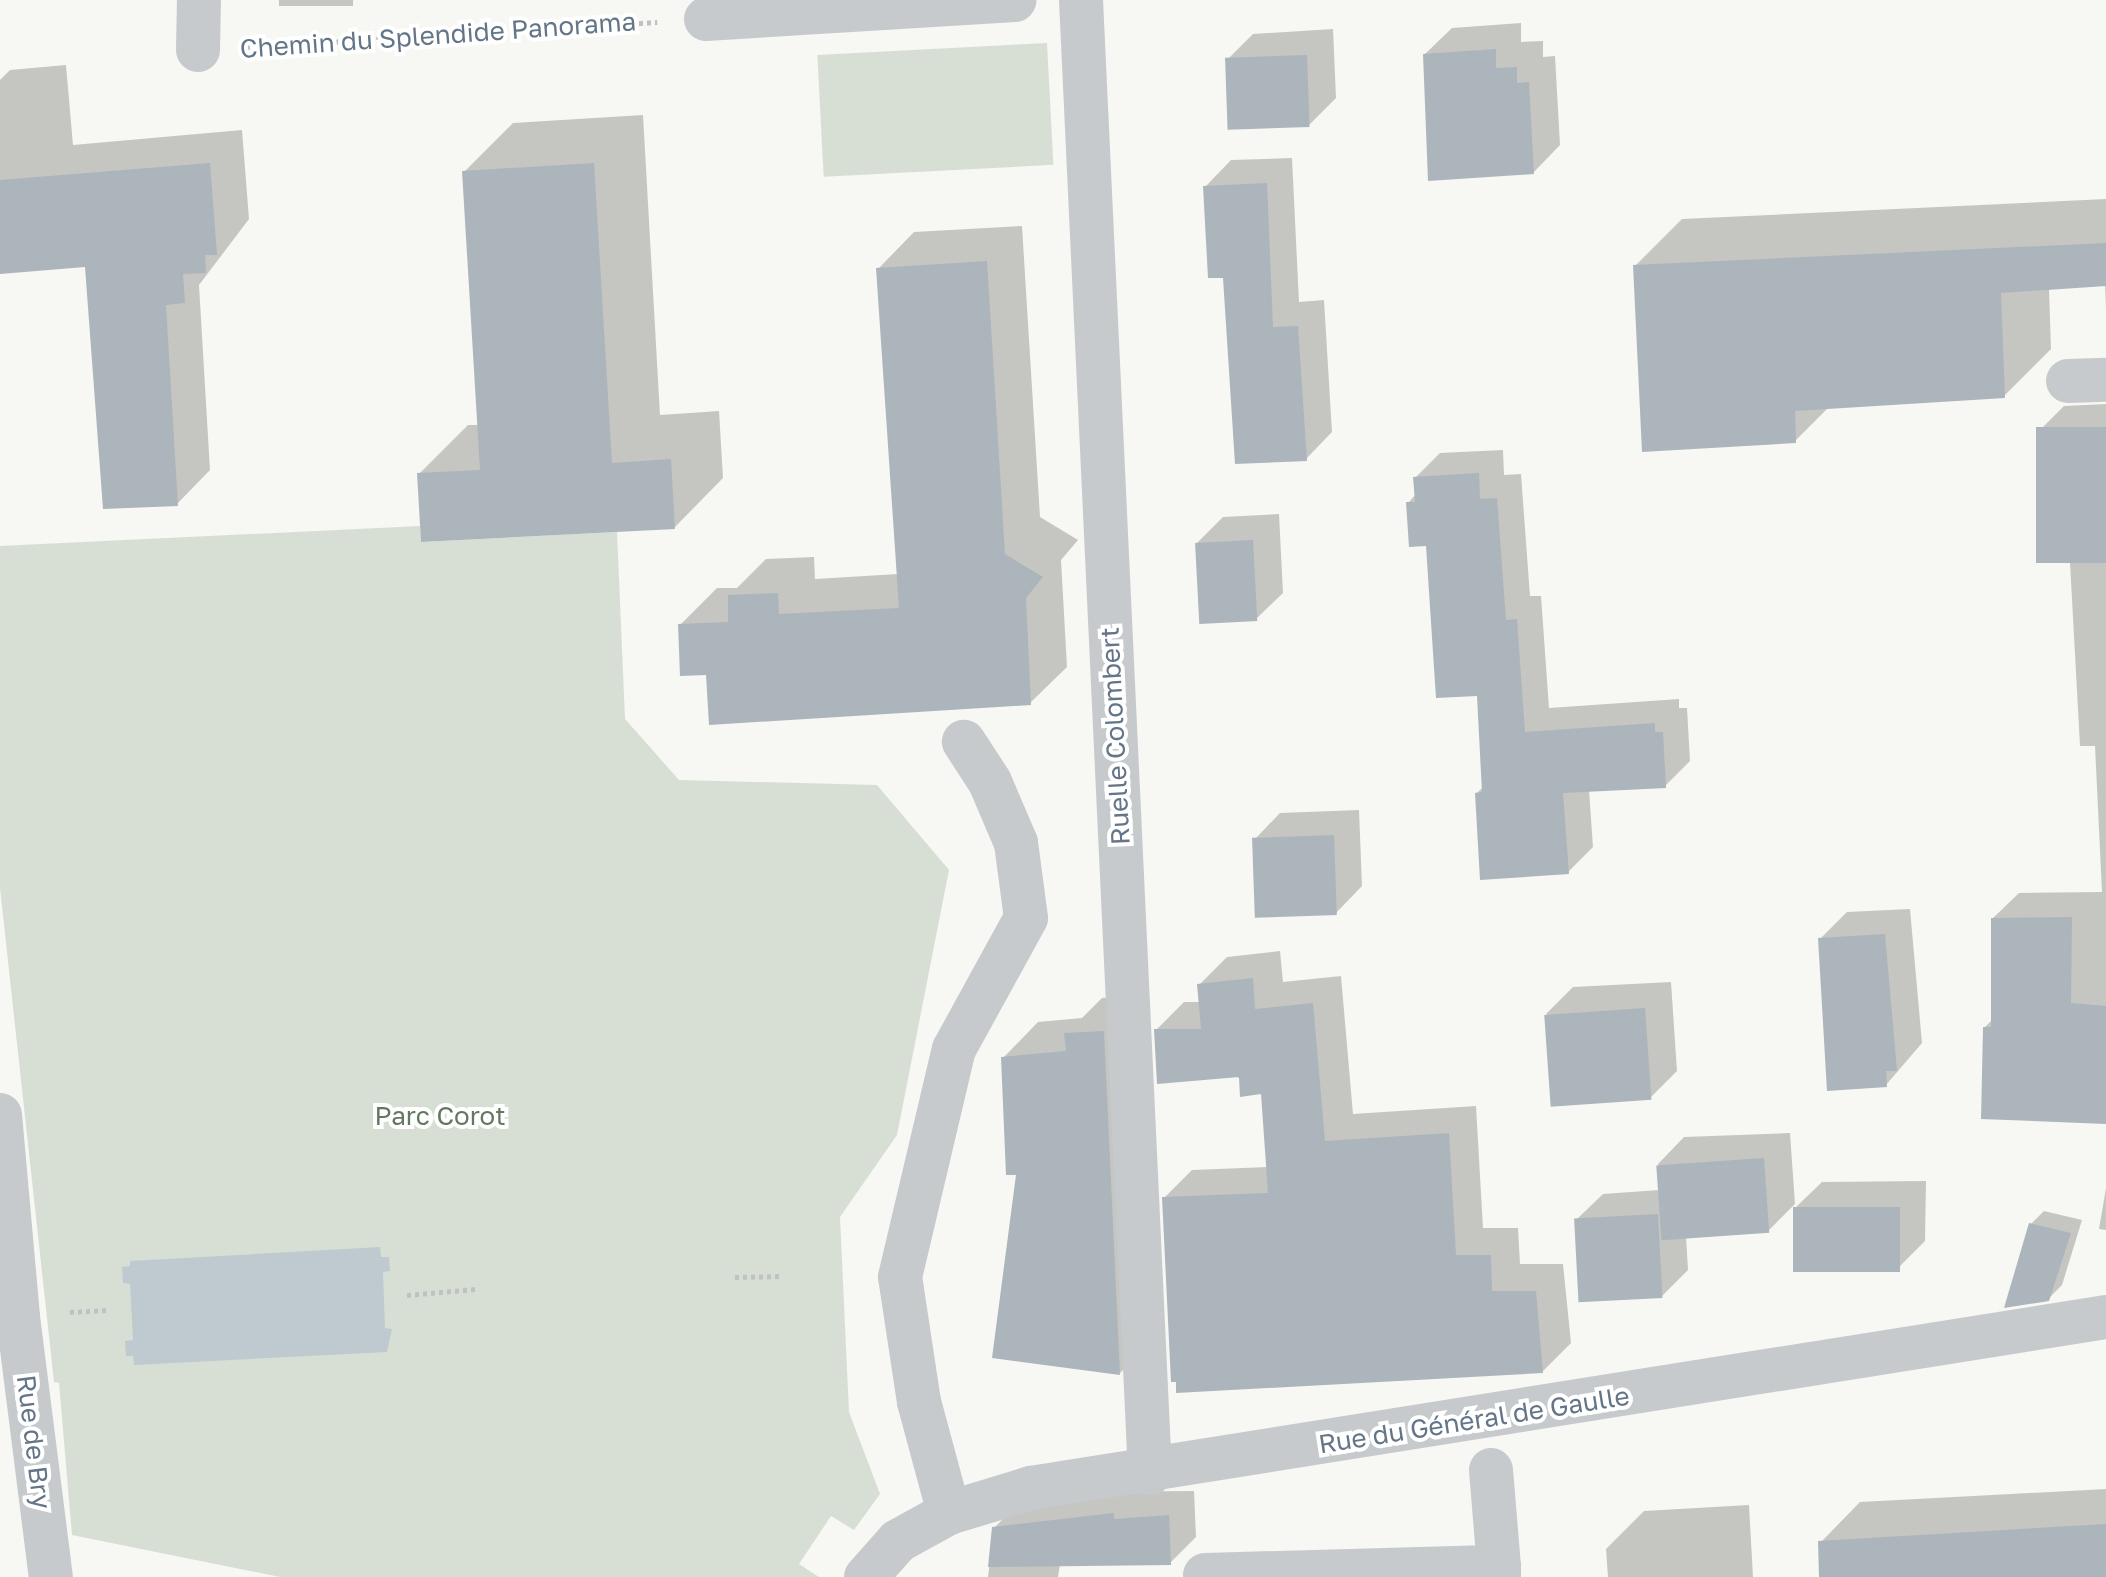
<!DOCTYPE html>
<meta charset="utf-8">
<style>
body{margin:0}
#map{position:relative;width:2106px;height:1577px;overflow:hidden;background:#f7f7f3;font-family:"Golos Text",sans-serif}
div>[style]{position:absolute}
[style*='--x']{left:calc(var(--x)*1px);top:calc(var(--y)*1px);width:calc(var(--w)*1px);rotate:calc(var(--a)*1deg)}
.green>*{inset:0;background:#d7dfd4;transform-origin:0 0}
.water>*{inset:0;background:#bfcad0}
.shadow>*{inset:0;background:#0003;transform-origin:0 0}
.building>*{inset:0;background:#acb5bb;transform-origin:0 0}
.path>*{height:5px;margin-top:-2.5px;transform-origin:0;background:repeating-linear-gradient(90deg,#bfc2c4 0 4px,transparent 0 8px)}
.minor>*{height:44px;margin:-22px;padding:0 22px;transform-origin:22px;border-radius:22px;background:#c6cacd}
span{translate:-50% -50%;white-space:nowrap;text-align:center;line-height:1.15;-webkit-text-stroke:8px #fff;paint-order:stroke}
.street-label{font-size:26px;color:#637587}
.park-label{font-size:26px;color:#63795f}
</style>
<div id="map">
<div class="green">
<div style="left:1047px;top:43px;width:122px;height:230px;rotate:87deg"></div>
<div style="clip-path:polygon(420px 526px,421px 542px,617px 532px,625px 719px,679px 780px,877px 785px,949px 870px,897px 1135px,840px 1217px,849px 1412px,880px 1494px,854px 1530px,831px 1516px,799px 1564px,819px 1577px,280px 1577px,72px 1535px,59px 1383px,54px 1382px,0 888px,0 546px)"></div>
</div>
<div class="water">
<div style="clip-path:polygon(380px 1247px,381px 1257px,389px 1257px,390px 1271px,383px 1272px,385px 1328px,392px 1329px,387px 1352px,134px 1365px,133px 1356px,126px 1356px,125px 1341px,133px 1340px,130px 1284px,123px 1283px,122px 1267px,130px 1266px,130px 1261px)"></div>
</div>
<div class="shadow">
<div style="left:279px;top:0;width:74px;height:6px"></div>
<div style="clip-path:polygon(1521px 23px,1521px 42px,1543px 41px,1543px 57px,1555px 56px,1560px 145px,1534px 172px,1425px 54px,1452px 28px)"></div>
<div style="clip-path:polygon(1333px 29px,1336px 98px,1309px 125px,1227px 60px,1253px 34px)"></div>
<div style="clip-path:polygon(66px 65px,73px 145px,242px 130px,249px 219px,199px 285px,210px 470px,177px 504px,87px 265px,0 272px,0 80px,10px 70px)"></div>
<div style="clip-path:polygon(643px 115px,660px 415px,719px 411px,723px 478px,675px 527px,419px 474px,468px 425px,479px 425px,464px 172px,513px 123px)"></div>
<div style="clip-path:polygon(1292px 158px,1299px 302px,1324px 300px,1332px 432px,1306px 459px,1225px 275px,1205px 187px,1231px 160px)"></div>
<div style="clip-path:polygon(2106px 199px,2106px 309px,2105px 284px,2049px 288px,2051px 349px,2004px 396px,1829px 407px,1795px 441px,1635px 266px,1682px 219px)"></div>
<div style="clip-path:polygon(1022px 226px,1040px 517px,1078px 540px,1061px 560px,1067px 667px,1030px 703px,708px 673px,680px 625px,717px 588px,737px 588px,766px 559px,814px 557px,815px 579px,898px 574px,878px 269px,914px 232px)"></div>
<div style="clip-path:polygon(2106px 404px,2106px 1060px,1985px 1027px,1993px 1019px,1993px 918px,2019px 893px,2102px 892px,2095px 746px,2080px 746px,2070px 563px,2038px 432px,2064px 406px)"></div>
<div style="clip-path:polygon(1503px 450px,1504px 475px,1521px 474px,1530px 596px,1541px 596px,1549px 708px,1679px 699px,1679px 708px,1687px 708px,1690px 761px,1665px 786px,1589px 790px,1593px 847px,1568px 872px,1477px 793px,1484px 786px,1479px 694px,1428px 544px,1408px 503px,1416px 494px,1415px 478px,1440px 453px)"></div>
<div style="clip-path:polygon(1279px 514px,1283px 593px,1256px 619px,1197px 543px,1223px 517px)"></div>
<div style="clip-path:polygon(1359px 810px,1362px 886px,1336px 913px,1254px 840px,1280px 813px)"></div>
<div style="clip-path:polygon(1910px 909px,1922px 1043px,1886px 1085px,1821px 938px,1847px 912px)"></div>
<div style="clip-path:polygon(1280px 951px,1283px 982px,1341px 976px,1353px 1114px,1476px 1106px,1483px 1228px,1518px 1228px,1520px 1264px,1563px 1264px,1571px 1343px,1543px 1371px,1164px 1198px,1192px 1170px,1268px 1167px,1263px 1092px,1156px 1030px,1184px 1002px,1201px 1002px,1199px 985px,1227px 957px)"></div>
<div style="clip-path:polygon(1671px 982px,1677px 1071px,1650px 1098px,1546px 1014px,1573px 987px)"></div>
<div style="clip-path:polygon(1139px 996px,1155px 1338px,1120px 1373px,1003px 1058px,1038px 1022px,1082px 1018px,1102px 998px)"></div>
<div style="clip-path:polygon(1790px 1133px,1795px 1204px,1768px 1231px,1686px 1236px,1688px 1270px,1662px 1296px,1576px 1220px,1603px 1194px,1659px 1190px,1658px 1164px,1684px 1137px)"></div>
<div style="clip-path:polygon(1926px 1181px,1925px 1241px,1898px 1268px,1795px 1208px,1822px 1182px)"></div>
<div style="clip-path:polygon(2106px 1188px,2106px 1230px,2099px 1229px)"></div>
<div style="clip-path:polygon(2044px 1211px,2082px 1220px,2062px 1285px,2048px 1299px,2031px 1224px)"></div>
<div style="clip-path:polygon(2106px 1489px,2106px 1577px,1824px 1577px,1822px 1541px,1860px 1502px)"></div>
<div style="clip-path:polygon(1194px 1491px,1196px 1537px,1170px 1563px,1060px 1564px,1058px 1577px,988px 1577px,994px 1528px,1020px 1502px,1071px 1492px)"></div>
<div style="clip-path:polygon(1749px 1505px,1753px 1577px,1608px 1577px,1606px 1549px,1644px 1511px)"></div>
</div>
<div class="building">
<div style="clip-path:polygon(1496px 49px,1496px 68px,1517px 67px,1517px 83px,1529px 82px,1534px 174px,1428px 181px,1423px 54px)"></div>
<div style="left:1307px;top:55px;width:72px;height:82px;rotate:88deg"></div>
<div style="clip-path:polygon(210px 163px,217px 255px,205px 255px,206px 273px,183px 274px,185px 303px,166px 305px,178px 506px,103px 509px,85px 267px,0 274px,0 180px)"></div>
<div style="clip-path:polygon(594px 163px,612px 463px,671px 459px,675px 529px,421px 542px,417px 473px,480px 470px,462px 171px)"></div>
<div style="clip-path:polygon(1267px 183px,1273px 327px,1298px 326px,1307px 461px,1235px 464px,1223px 278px,1208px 278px,1203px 186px)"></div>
<div style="clip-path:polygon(2106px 243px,2106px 286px,2001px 293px,2005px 398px,1795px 411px,1796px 443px,1642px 452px,1633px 265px)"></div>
<div style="clip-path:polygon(987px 261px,1005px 554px,1043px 577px,1026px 598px,1031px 705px,709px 725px,706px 675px,680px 676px,678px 624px,728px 622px,728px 595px,778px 593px,779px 614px,899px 608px,876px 268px)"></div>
<div style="left:2106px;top:427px;width:136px;height:70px;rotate:90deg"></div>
<div style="clip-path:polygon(1479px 473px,1480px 499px,1497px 498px,1506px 620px,1517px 619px,1525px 732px,1655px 723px,1655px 732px,1663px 732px,1666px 788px,1563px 793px,1569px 874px,1480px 880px,1475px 793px,1482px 792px,1477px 696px,1436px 698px,1426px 546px,1409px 547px,1406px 502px,1415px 502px,1413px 477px)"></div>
<div style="left:1253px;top:540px;width:81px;height:58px;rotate:87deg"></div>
<div style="left:1334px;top:835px;width:80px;height:82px;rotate:88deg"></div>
<div style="clip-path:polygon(2072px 917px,2071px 1003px,2106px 1006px,2106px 1124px,1981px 1119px,1983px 1027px,1991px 1027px,1991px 918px)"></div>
<div style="clip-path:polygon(1885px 934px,1897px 1071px,1886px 1071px,1887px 1087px,1827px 1091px,1818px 938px)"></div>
<div style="clip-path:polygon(1253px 978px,1255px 1009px,1313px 1003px,1325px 1141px,1449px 1133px,1456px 1255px,1491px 1255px,1492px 1291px,1536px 1291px,1543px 1373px,1176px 1393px,1176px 1382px,1171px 1382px,1162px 1197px,1268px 1193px,1261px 1094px,1240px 1097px,1239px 1077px,1157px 1084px,1154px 1029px,1201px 1029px,1197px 984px)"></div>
<div style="left:1645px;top:1008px;width:92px;height:101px;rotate:86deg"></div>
<div style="clip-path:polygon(1104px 1031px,1120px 1375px,992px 1358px,1016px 1175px,1006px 1175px,1001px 1057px,1066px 1051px,1064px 1033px)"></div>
<div style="left:1764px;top:1158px;width:75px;height:108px;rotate:86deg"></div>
<div style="left:1793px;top:1207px;width:107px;height:65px"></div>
<div style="left:1658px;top:1214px;width:84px;height:84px;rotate:87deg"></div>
<div style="clip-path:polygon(2029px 1223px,2071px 1233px,2049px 1301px,2004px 1308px)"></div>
<div style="clip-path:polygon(1114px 1513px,1114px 1519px,1169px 1515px,1171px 1565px,988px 1567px,992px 1527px)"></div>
<div style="clip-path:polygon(2106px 1524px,2106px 1577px,1819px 1577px,1818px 1541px)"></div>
</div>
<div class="path">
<div style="--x:248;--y:47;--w:410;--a:-3.5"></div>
<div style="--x:735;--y:1277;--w:47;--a:-1.2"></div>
<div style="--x:407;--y:1295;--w:69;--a:-5"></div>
<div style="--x:70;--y:1312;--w:39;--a:-3"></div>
</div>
<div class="minor">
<div style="--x:1081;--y:0;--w:1475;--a:87.32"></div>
<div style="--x:706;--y:19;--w:309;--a:-3.5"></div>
<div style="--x:198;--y:50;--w:50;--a:-88.9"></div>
<div style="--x:2068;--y:381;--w:38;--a:-2"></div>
<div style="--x:0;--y:1115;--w:203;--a:84.9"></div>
<div style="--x:18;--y:1317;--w:262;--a:82.8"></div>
<div style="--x:1491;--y:1470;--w:97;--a:85.3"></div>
<div style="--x:949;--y:1513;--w:115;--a:-105.1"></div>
<div style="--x:919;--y:1402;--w:126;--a:-98.6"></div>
<div style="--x:900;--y:1277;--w:234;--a:-76.7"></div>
<div style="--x:954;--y:1049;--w:149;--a:-61.2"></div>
<div style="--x:1026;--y:918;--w:76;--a:-97.6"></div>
<div style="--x:1016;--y:843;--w:66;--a:-113.1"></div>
<div style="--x:990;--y:782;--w:48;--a:-123"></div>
<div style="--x:1205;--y:1575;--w:294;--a:-1.6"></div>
<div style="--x:1499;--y:1567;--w:10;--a:90"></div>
<div style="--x:866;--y:1577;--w:48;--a:-48.4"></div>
<div style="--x:898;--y:1541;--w:58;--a:-28.8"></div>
<div style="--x:949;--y:1513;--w:86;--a:-17"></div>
<div style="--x:1031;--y:1488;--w:1089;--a:-9.04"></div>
</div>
<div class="street-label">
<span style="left:438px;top:35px;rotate:-4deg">Chemin du Splendide Panorama</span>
<span style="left:1115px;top:736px;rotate:-93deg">Ruelle Colombert</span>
<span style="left:1474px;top:1420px;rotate:-9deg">Rue du Général de Gaulle</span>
<span style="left:34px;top:1442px;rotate:83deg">Rue de Bry</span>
</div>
<div class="park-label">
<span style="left:440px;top:1116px">Parc Corot</span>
</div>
</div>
